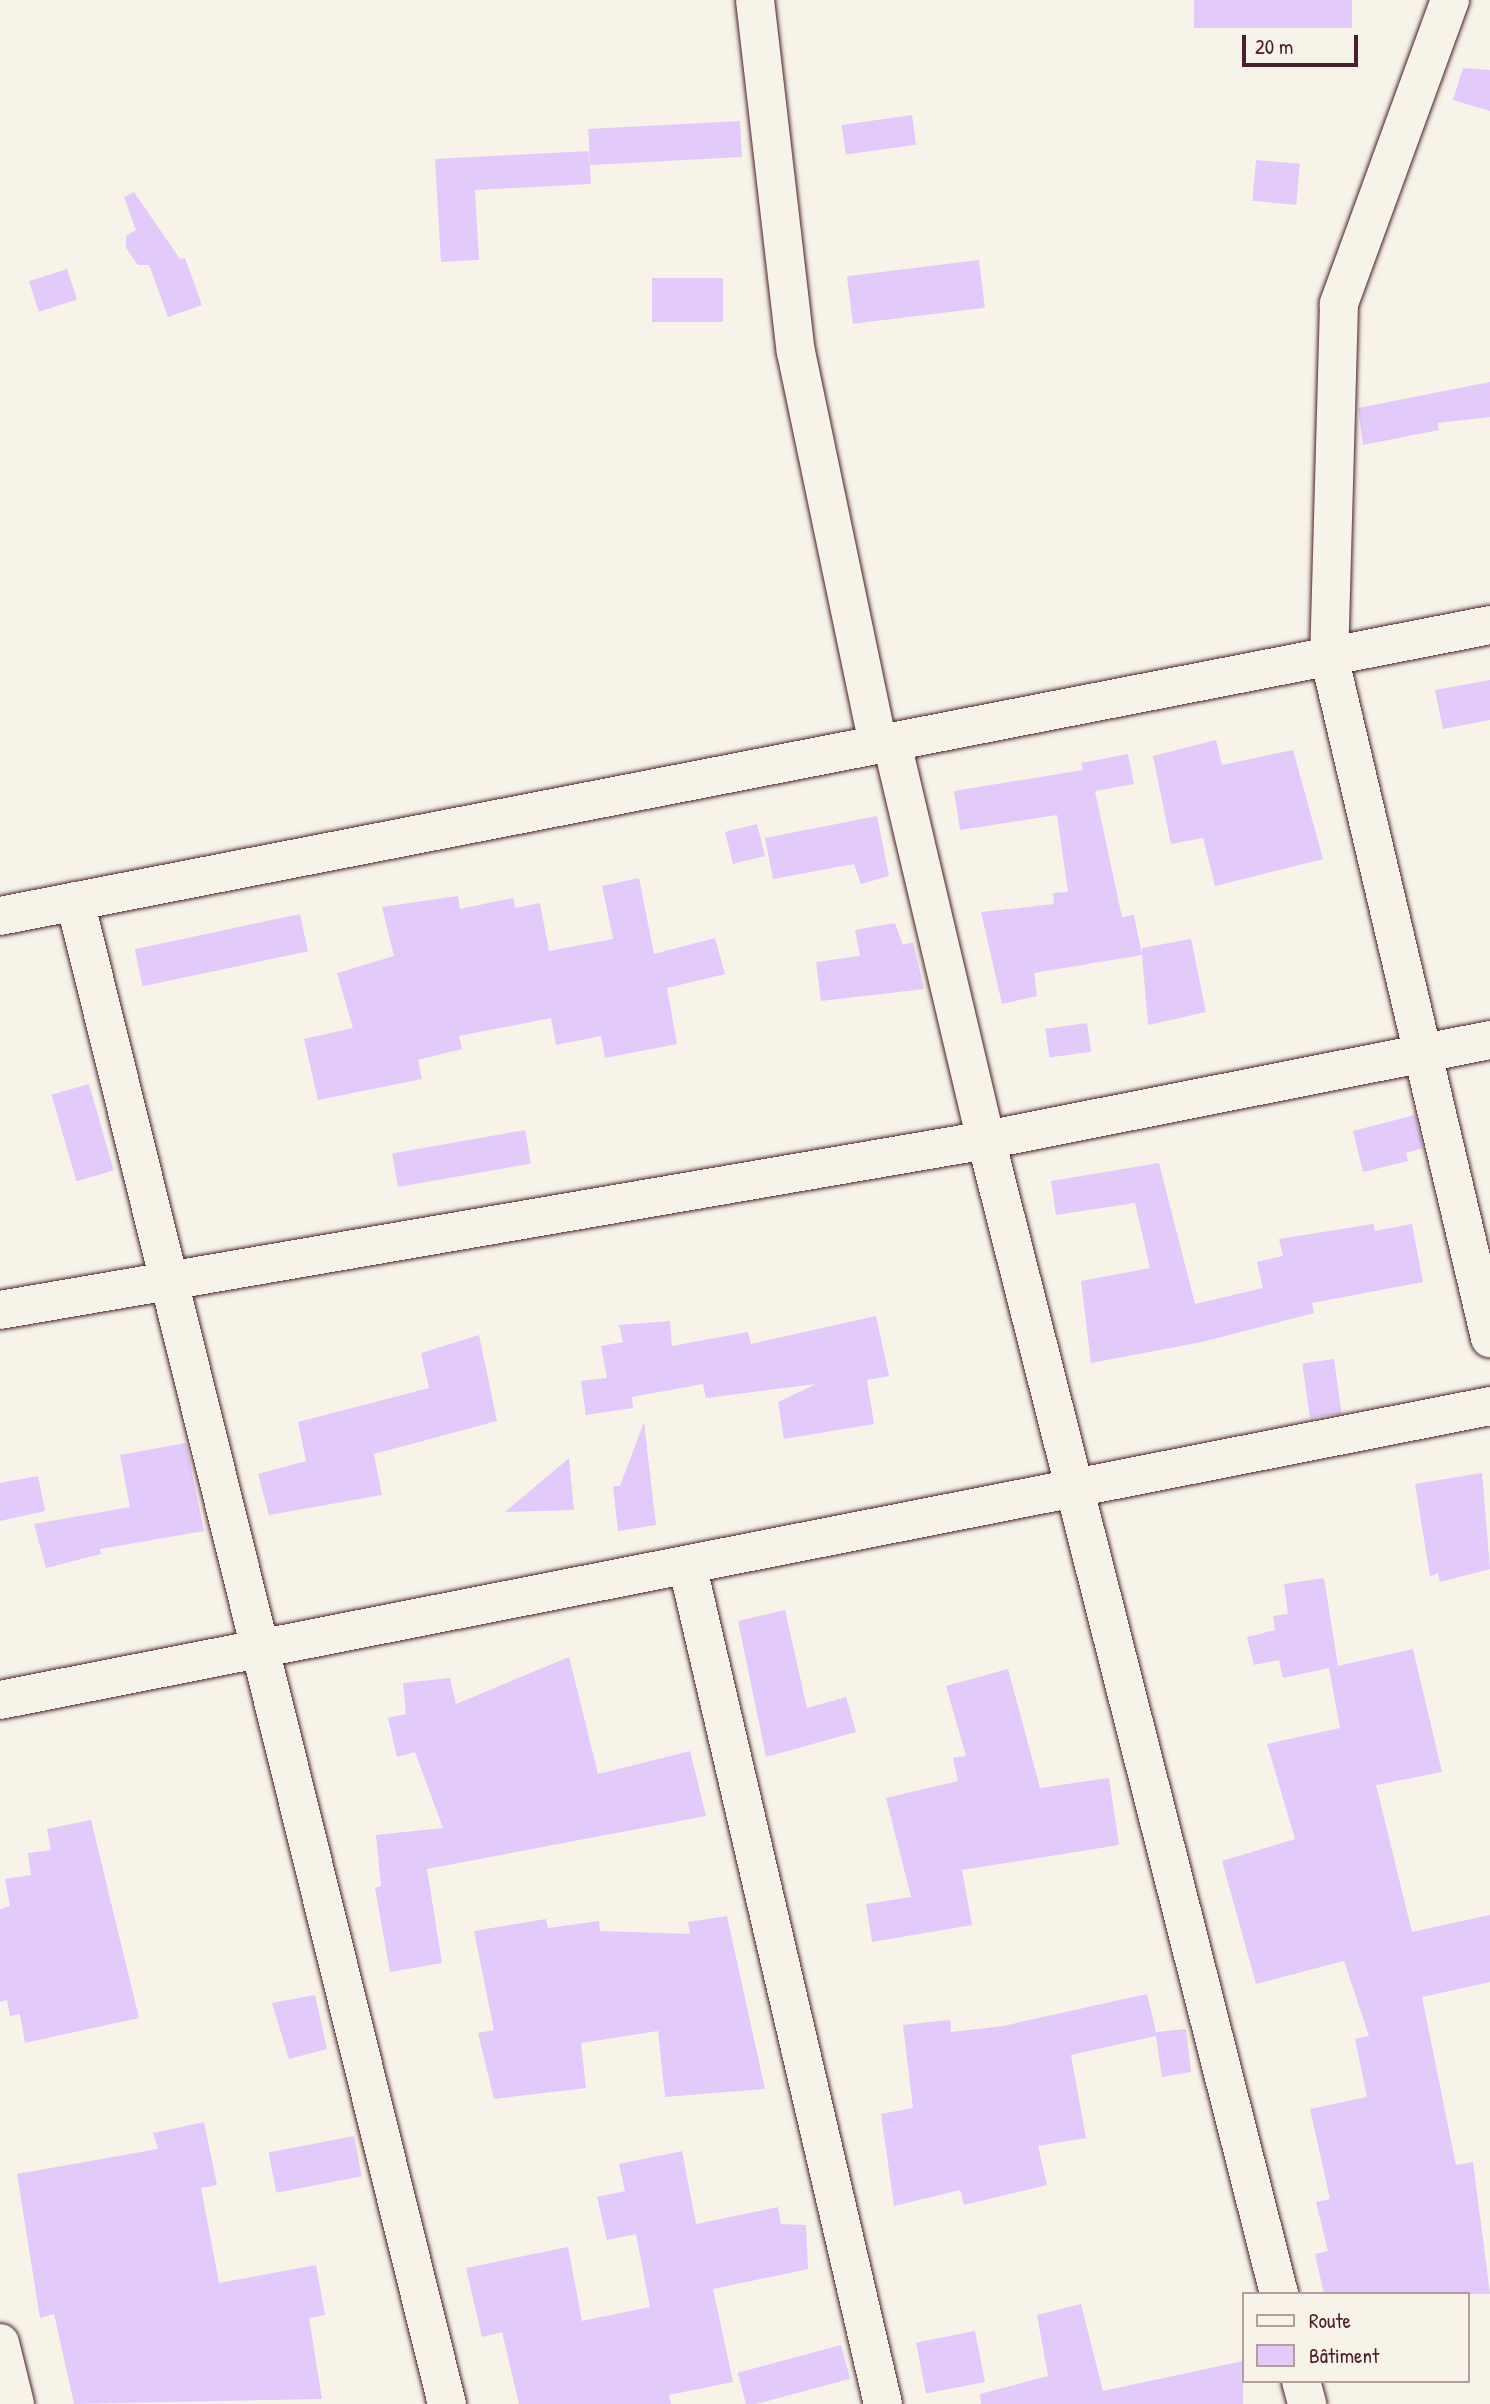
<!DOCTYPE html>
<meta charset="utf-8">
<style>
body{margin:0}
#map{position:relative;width:1490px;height:2404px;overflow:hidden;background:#f7f3e8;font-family:"Patrick Hand",sans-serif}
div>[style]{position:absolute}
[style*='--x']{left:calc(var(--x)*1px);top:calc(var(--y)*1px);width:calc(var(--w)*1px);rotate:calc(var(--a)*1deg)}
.building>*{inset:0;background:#e2cafb;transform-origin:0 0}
.roads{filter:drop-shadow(0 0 2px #4a1f2b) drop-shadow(0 0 2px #4a1f2b)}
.minor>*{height:38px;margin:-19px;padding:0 19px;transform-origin:19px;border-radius:19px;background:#f7f3e8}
span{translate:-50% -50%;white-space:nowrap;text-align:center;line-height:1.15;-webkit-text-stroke:5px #f7f3e8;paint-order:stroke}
.legend{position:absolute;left:1242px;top:2292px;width:228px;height:91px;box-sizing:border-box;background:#f7f3e8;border:2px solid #b29e9c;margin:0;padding:9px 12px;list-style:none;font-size:21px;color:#4a1f2b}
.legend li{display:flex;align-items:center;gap:14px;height:35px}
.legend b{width:35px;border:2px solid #b29e9c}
.scale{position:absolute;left:1242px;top:35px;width:116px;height:32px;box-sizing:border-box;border:4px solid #4a1f2b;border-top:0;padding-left:9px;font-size:21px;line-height:24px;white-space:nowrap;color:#4a1f2b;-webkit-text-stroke:5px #f7f3e8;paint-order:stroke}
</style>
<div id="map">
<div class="building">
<div style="left:1194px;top:0;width:158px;height:28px"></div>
<div style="clip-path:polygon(1463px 68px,1490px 70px,1490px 111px,1453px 100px)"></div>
<div style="left:912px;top:115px;width:30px;height:71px;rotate:82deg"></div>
<div style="left:740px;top:121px;width:36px;height:152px;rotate:87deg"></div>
<div style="clip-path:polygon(589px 151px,591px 184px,475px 190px,479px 260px,441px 262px,435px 159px)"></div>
<div style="left:1256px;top:160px;width:44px;height:41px;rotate:5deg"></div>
<div style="clip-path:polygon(134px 192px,180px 259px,185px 258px,202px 305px,168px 317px,149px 265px,138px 265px,126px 248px,126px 236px,136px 230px,124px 197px)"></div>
<div style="left:979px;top:260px;width:48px;height:133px;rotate:83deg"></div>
<div style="left:67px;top:269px;width:32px;height:40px;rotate:72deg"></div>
<div style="left:652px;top:278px;width:71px;height:44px"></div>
<div style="clip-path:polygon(1490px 382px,1490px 417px,1438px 423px,1439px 430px,1363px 445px,1358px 408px)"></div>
<div style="clip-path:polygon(1490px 680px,1490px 720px,1443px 729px,1435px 690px)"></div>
<div style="clip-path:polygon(1216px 740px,1222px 765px,1293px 750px,1323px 859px,1215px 886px,1203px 838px,1171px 844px,1153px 756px)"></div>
<div style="clip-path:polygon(1128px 754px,1134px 784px,1095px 791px,1122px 917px,1134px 915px,1142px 955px,1142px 948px,1191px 939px,1206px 1012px,1148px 1025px,1142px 955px,1034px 973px,1037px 996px,1002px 1004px,981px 912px,1054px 904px,1053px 893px,1068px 892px,1057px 815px,960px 830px,954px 791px,1083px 770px,1081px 763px)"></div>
<div style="clip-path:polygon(877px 816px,889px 876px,861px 884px,854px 864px,773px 879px,765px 838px)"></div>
<div style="left:757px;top:824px;width:33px;height:33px;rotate:76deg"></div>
<div style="clip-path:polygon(639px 878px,654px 954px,715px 938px,725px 974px,667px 988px,677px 1044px,605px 1058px,601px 1036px,556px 1045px,551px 1018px,459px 1036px,462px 1049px,418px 1060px,422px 1079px,318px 1100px,304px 1039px,353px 1028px,337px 973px,394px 956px,382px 907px,458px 896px,460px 909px,513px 898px,515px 908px,540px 903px,549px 951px,613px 939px,602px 886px)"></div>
<div style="left:300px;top:914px;width:38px;height:169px;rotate:78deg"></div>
<div style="clip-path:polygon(895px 923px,903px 945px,913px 942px,924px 989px,821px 1001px,816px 962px,860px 956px,855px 930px)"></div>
<div style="left:1087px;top:1023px;width:29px;height:42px;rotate:82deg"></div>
<div style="left:89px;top:1084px;width:90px;height:39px;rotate:74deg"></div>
<div style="clip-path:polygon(1415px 1115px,1423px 1148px,1406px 1153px,1408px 1161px,1363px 1172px,1353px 1131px)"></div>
<div style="left:525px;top:1130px;width:34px;height:135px;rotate:80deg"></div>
<div style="clip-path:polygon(1159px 1163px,1195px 1304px,1263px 1288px,1257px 1262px,1283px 1256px,1279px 1239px,1373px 1224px,1375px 1231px,1412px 1224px,1423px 1282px,1312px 1303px,1314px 1313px,1202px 1342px,1091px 1363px,1081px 1281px,1150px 1268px,1135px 1203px,1056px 1215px,1051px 1181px)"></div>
<div style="clip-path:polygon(876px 1316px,889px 1376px,867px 1380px,874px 1424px,784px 1439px,778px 1402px,816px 1384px,706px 1398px,703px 1384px,632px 1397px,633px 1408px,586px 1415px,581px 1381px,607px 1378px,601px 1346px,623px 1342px,619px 1325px,670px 1321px,672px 1346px,748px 1332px,751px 1344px)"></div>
<div style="clip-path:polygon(479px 1335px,497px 1421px,374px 1454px,382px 1495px,269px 1515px,258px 1474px,306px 1461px,298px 1422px,429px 1388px,421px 1353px)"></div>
<div style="left:1334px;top:1359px;width:55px;height:32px;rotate:82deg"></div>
<div style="clip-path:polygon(644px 1422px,656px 1525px,618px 1531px,613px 1486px,620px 1486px)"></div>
<div style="clip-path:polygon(186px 1443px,204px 1531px,100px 1549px,101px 1554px,46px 1568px,34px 1524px,130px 1507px,120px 1455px)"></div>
<div style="clip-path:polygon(569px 1458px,574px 1510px,505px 1512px)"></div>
<div style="clip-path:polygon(1482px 1473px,1490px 1569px,1440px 1582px,1438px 1573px,1430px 1576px,1415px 1484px)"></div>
<div style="clip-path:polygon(38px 1476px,45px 1511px,0 1521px,0 1483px)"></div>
<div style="clip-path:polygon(1324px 1578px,1338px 1666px,1413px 1649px,1442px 1772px,1376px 1785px,1412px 1932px,1490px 1915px,1490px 1982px,1422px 1997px,1456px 2165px,1473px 2162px,1490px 2294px,1324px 2294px,1315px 2254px,1328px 2251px,1316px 2202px,1330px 2199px,1310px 2109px,1367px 2097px,1355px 2039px,1369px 2036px,1344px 1961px,1256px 1984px,1222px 1861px,1295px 1839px,1267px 1744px,1340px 1728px,1329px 1668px,1283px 1678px,1279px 1660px,1254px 1665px,1247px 1637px,1275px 1630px,1273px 1616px,1288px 1614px,1284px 1584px)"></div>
<div style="clip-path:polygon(785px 1610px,807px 1708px,846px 1697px,856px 1732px,766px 1757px,738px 1621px)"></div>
<div style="clip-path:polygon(569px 1657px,598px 1774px,690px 1751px,706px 1816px,427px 1869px,442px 1963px,390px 1972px,375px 1888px,381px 1886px,376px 1835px,443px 1828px,415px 1752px,397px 1757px,388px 1718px,406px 1714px,403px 1683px,450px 1678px,456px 1704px)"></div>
<div style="clip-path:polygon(1008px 1669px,1040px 1788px,1109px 1778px,1119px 1845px,962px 1870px,972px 1925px,872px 1942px,866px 1904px,911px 1897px,886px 1798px,958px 1781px,953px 1758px,966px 1756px,946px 1686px)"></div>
<div style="clip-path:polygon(91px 1820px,139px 2018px,25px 2043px,20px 2014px,10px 2016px,7px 2000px,0 2002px,0 1909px,10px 1906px,5px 1879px,31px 1875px,28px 1853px,51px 1850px,47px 1829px)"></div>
<div style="clip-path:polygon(727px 1916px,765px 2089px,665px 2097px,658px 2031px,581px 2043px,586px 2088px,494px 2099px,478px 2033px,494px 2030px,474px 1931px,546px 1919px,548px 1928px,599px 1921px,600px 1931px,690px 1934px,688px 1922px)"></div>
<div style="clip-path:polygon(1147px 1994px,1156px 2032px,1186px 2029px,1191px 2072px,1162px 2077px,1156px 2036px,1071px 2055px,1086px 2138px,1038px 2146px,1047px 2185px,964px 2205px,960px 2190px,894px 2206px,881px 2114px,913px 2108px,903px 2025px,950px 2020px,951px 2032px,1003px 2026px)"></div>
<div style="clip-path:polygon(315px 1995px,327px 2049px,289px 2059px,272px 2003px)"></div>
<div style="clip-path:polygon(204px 2122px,217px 2185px,201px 2188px,219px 2283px,316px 2265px,325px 2315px,309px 2318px,322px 2399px,74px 2404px,54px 2314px,40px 2318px,17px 2174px,158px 2149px,153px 2133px)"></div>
<div style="left:354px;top:2136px;width:41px;height:87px;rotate:79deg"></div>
<div style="clip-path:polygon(682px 2151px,696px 2224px,778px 2207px,781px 2224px,806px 2225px,808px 2269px,713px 2289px,733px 2382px,669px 2395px,671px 2404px,519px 2404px,502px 2332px,482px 2337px,466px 2268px,568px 2247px,582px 2321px,650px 2307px,636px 2234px,607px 2240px,597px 2197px,625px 2191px,619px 2164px)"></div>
<div style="clip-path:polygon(1081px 2304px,1103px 2391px,1243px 2361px,1243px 2404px,981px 2404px,980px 2394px,1048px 2376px,1037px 2315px)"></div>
<div style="left:975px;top:2331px;width:52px;height:60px;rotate:79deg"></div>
<div style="left:841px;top:2345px;width:35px;height:107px;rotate:75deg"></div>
</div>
<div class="roads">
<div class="minor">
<div style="--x:755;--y:0;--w:354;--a:83.4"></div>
<div style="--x:796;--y:352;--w:401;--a:78.2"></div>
<div style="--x:1450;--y:0;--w:324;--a:110.1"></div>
<div style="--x:1339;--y:304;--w:352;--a:91.6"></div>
<div style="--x:1329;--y:656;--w:701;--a:76.72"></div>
<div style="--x:892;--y:743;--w:408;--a:76.7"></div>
<div style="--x:986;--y:1140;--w:1191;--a:75.75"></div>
<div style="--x:75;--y:901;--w:1548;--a:76.1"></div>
<div style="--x:0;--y:916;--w:1518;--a:-11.05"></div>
<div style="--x:0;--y:1310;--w:1001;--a:-9.78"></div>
<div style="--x:986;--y:1140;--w:514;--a:-11.22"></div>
<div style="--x:688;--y:1568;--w:858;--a:76.87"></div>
<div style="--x:0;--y:1700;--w:1519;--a:-11.16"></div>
<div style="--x:0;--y:2343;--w:63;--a:76.2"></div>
<div style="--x:1301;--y:2381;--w:24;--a:75"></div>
</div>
</div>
<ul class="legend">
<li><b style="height:9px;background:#f7f3e8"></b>Route</li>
<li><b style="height:19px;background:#e2cafb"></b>Bâtiment</li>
</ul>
<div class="scale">20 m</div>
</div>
